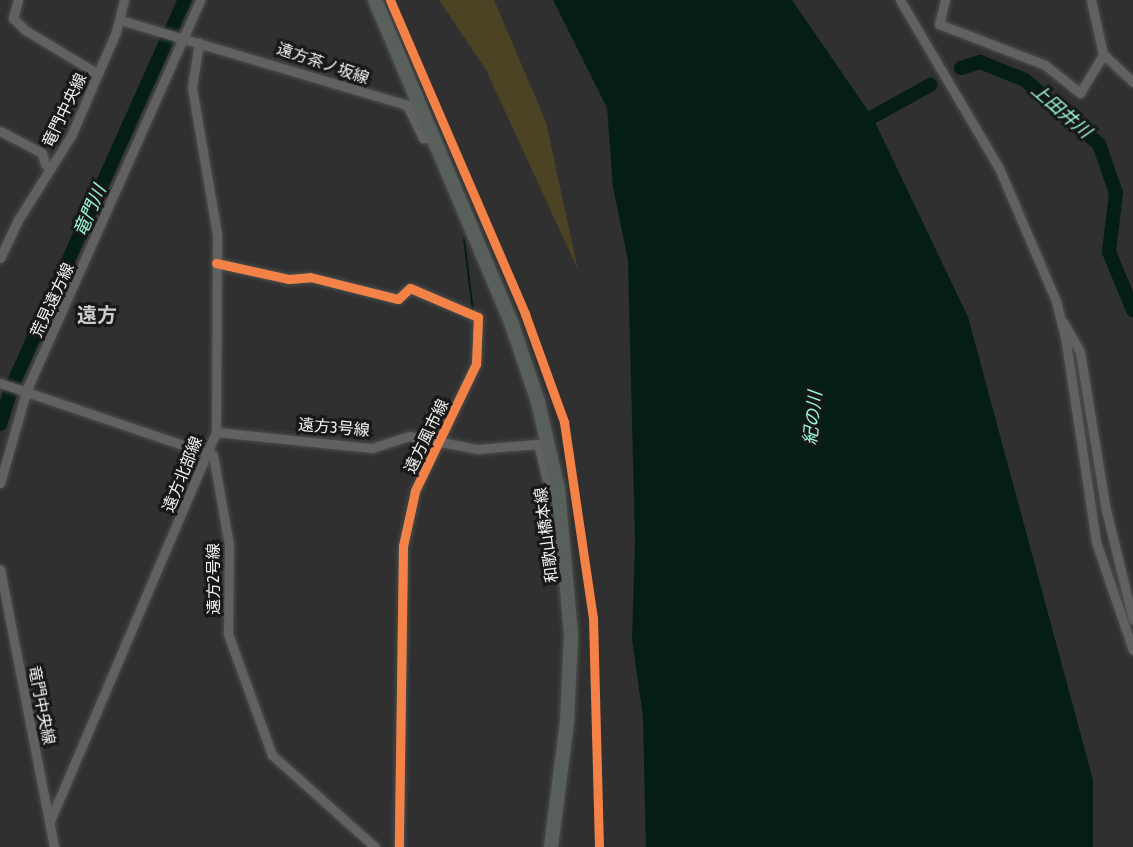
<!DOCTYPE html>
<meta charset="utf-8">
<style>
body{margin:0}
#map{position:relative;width:1133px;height:847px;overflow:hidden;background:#2f302f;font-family:"Asap Condensed","Noto Sans JP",sans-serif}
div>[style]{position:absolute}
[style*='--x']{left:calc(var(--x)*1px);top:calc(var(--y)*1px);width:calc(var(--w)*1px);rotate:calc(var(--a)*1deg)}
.green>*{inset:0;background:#4c4325}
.water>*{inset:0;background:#041d16}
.stream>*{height:2px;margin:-1px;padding:0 1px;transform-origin:1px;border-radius:1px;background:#041d16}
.river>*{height:14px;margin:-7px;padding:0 7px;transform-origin:7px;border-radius:7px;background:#041d16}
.roads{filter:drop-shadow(0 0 2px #4c4d4c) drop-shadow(0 0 2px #4c4d4c)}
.minor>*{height:9px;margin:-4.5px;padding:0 4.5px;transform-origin:4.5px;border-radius:4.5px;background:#616260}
.primary>*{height:14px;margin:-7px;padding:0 7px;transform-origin:7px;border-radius:7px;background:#59605b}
.cycleway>*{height:9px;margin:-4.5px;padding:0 4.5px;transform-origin:4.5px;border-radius:4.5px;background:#f48246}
span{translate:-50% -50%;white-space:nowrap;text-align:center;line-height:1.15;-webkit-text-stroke:6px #181917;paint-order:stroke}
.street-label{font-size:16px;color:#f3f4f2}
.water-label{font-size:18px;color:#99f7da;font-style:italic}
.quarter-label{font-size:20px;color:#c9ccc8;font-weight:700}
</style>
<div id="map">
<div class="green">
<div style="clip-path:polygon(439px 0,494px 0,546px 122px,578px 270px,486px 70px)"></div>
</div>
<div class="water">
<div style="clip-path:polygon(553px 0,792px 0,873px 118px,968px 317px,1093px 780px,1093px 847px,646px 847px,643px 717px,632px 639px,635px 541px,628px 260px,613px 187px,607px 108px)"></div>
</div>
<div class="stream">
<div style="--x:464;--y:239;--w:73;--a:82.9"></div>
<div style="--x:402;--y:530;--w:37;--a:-77"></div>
<div style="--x:395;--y:847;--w:297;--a:-89.2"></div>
</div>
<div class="river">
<div style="--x:961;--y:68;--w:20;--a:-18"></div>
<div style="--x:980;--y:62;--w:48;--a:21.8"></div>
<div style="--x:1025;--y:80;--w:98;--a:40.9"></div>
<div style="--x:1099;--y:144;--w:52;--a:70.9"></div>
<div style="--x:1116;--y:193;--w:59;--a:96.8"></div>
<div style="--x:1109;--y:252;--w:63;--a:67.5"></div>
<div style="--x:856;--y:126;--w:85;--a:-29"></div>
<div style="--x:0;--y:424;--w:42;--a:-72"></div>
<div style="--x:13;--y:384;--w:421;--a:-65.9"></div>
</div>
<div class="roads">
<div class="minor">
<div style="--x:18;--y:0;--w:19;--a:106"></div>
<div style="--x:13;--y:18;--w:17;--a:45"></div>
<div style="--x:25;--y:30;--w:85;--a:31.1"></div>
<div style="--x:900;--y:0;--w:195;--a:59.5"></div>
<div style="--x:999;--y:168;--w:145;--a:66.8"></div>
<div style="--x:1056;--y:301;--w:36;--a:76"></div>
<div style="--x:1065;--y:336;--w:208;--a:81.4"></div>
<div style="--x:1096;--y:542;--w:114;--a:71.1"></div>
<div style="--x:945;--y:0;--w:25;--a:104"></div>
<div style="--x:939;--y:24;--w:114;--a:21.1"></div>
<div style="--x:1045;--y:65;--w:45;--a:38.7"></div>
<div style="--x:1080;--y:93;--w:41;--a:-59"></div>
<div style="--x:1101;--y:58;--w:5;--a:0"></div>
<div style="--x:1091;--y:0;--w:55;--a:77.5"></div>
<div style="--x:1103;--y:54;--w:41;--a:43"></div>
<div style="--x:120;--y:20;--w:299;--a:16.5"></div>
<div style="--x:407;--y:105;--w:37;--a:64"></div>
<div style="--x:423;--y:138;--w:11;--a:5"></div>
<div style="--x:0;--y:131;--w:47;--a:27.6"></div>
<div style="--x:42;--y:153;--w:11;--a:75"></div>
<div style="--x:45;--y:164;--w:7;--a:34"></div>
<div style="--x:0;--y:258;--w:42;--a:-64.7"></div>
<div style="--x:18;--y:220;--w:99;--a:-57.8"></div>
<div style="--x:71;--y:136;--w:113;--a:-66.6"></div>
<div style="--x:116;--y:32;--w:33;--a:-76"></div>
<div style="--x:216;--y:263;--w:75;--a:12.4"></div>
<div style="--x:289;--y:279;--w:21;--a:-5"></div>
<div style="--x:310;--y:277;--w:91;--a:14"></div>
<div style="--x:398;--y:299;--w:16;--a:-43"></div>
<div style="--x:410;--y:288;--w:74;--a:23.1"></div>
<div style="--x:478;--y:317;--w:47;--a:92.4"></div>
<div style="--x:476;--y:364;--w:141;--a:115.7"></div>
<div style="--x:415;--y:491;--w:56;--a:102.3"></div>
<div style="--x:403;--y:546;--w:301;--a:90.8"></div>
<div style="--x:1063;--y:322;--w:34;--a:60"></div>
<div style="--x:1080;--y:352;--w:160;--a:80.7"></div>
<div style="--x:1106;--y:510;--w:113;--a:76.2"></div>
<div style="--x:0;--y:383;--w:225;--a:18.7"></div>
<div style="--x:213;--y:455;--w:91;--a:79.9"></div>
<div style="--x:229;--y:545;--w:89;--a:90.6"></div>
<div style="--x:228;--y:634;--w:129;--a:70"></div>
<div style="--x:272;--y:755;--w:138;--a:41.8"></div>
<div style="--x:216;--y:432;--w:157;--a:5.9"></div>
<div style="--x:372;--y:448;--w:39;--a:-18"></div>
<div style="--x:409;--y:436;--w:69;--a:10.8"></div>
<div style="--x:477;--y:449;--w:61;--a:-4.7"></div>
<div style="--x:538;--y:444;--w:45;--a:76"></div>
<div style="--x:549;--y:488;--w:9;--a:6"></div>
<div style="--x:0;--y:483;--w:98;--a:-74"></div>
<div style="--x:27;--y:389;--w:426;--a:-66"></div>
<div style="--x:0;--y:569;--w:283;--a:79"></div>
<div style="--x:50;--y:821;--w:423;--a:-66.9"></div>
<div style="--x:216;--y:432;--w:198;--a:-89.7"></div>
<div style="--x:217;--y:234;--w:149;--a:-99.7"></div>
<div style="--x:192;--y:87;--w:45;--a:-81"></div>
</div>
<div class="primary">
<div style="--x:375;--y:0;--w:353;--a:67.1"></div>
<div style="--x:512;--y:325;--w:81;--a:71.3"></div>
<div style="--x:538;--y:402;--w:89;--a:77.1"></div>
<div style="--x:558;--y:489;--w:148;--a:84.9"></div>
<div style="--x:571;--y:636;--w:86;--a:92.7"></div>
<div style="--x:567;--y:722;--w:126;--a:97.3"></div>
</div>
</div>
<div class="cycleway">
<div style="--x:390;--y:0;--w:342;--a:66.7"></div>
<div style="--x:525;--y:314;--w:115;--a:70.1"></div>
<div style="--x:564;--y:422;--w:198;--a:81.6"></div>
<div style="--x:593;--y:618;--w:229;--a:88.5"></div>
<div style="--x:216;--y:263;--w:75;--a:12.4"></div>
<div style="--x:289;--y:279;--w:21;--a:-5"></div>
<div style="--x:310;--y:277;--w:91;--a:14"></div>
<div style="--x:398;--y:299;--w:16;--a:-43"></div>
<div style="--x:410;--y:288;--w:74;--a:23.1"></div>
<div style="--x:478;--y:317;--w:47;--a:92.4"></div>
<div style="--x:476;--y:364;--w:141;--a:115.7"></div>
<div style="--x:415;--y:491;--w:56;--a:102.3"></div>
<div style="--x:403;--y:546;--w:301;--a:90.8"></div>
</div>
<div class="street-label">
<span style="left:323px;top:63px;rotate:19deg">遠方茶ノ坂線</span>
<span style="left:64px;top:110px;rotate:-64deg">竜門中央線</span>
<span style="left:52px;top:300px;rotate:-65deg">荒見遠方線</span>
<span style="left:334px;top:427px;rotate:5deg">遠方3号線</span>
<span style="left:426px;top:436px;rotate:-64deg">遠方風市線</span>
<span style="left:182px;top:474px;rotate:-68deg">遠方北部線</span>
<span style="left:546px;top:535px;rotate:-97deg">和歌山橋本線</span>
<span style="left:213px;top:579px;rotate:-90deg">遠方2号線</span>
<span style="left:42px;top:705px;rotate:79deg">竜門中央線</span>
</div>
<div class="water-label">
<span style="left:1061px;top:111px;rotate:41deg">上田井川</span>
<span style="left:90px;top:211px;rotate:-66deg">竜門川</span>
<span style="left:813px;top:418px;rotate:-84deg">紀の川</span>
</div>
<div class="quarter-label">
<span style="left:97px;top:314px">遠方</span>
</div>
</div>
